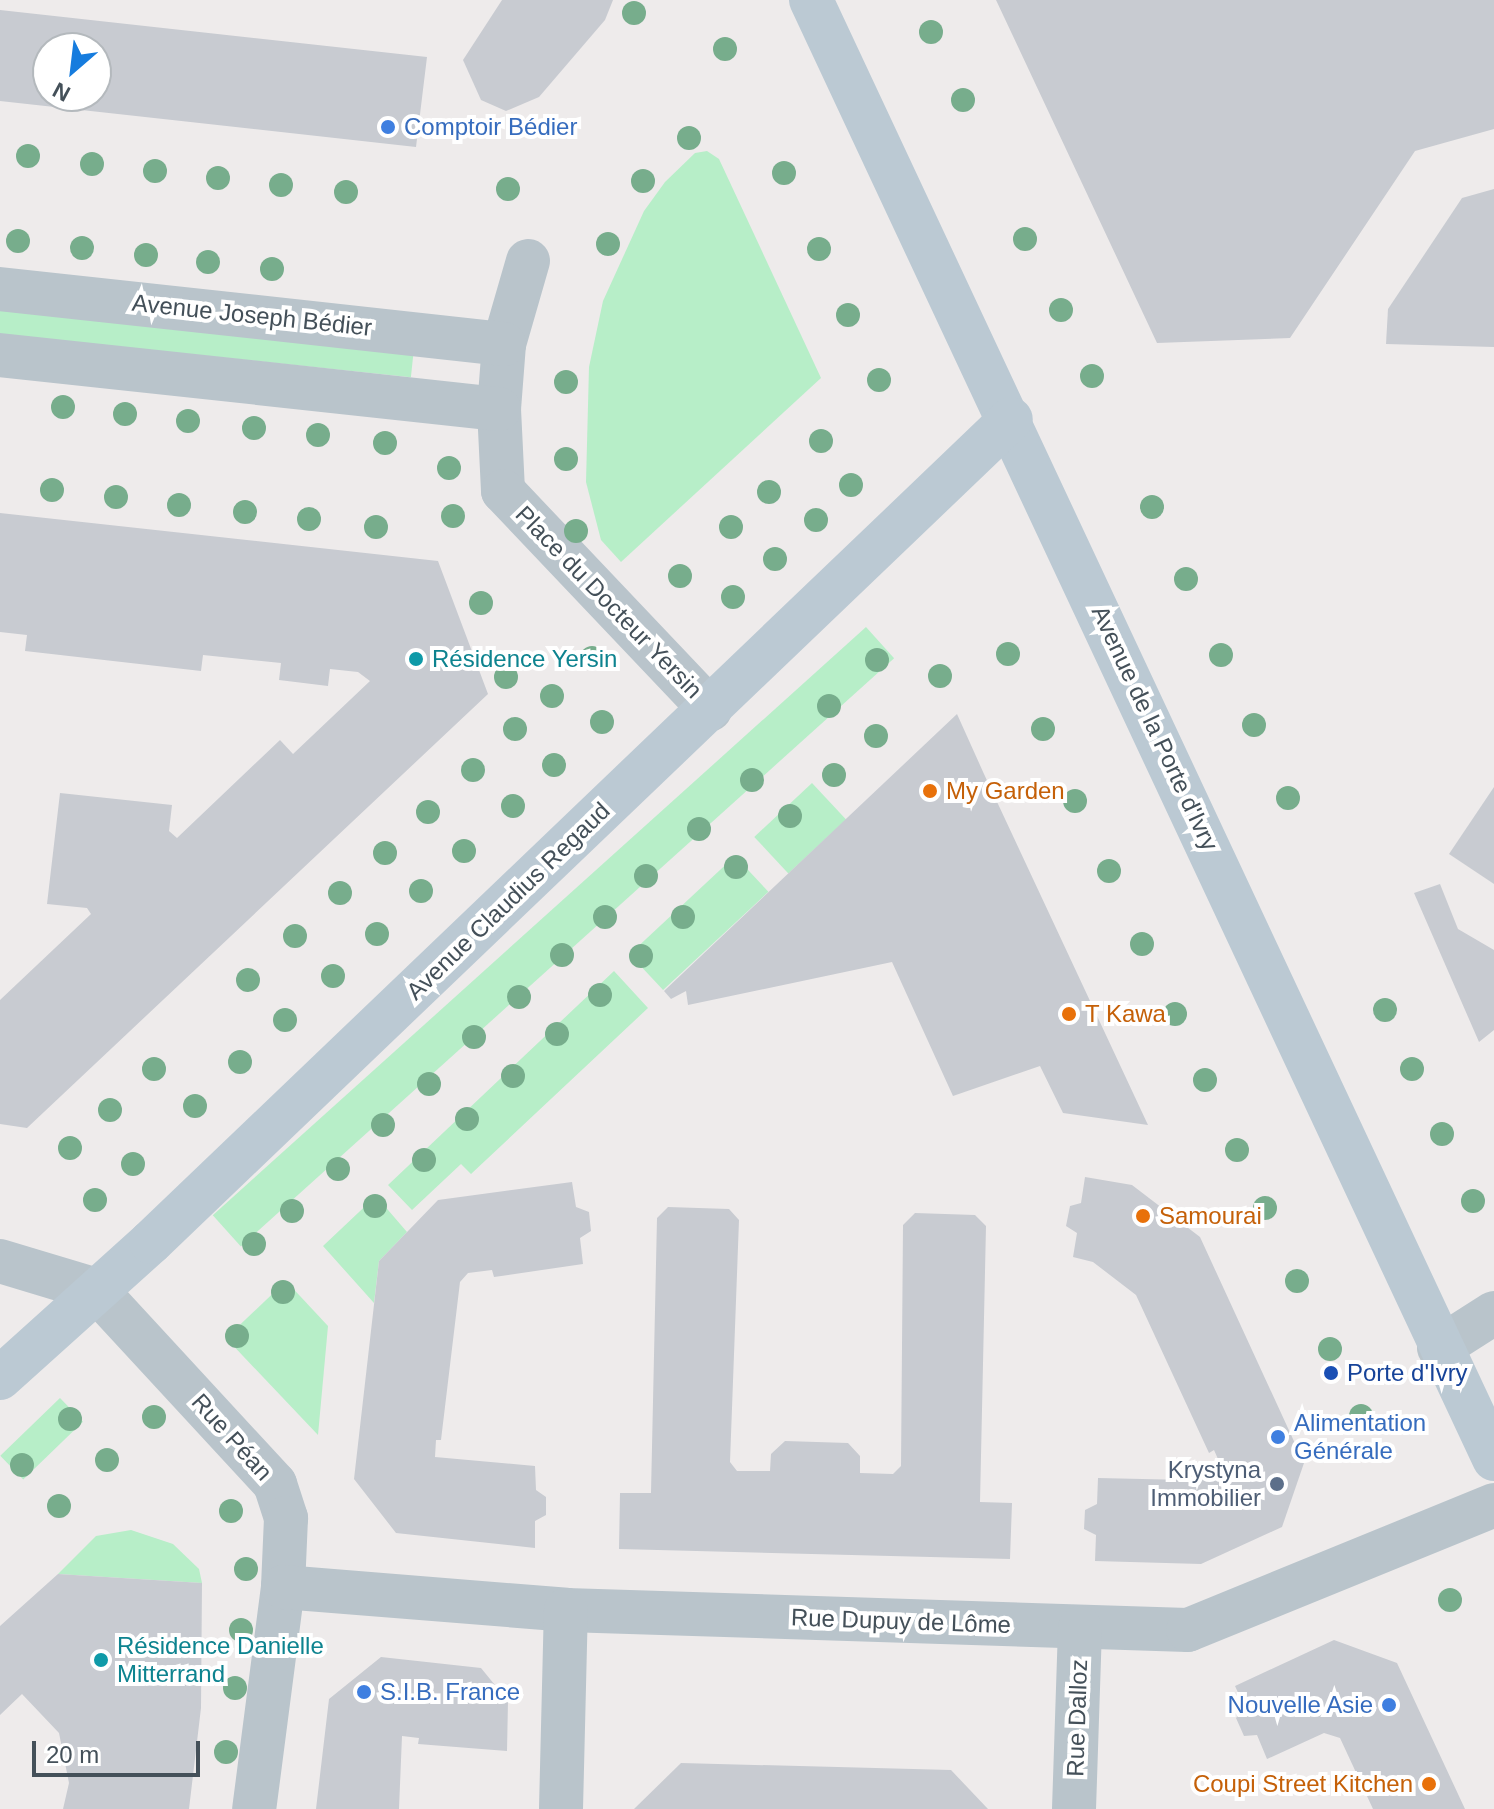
<!DOCTYPE html>
<meta charset="utf-8">
<style>
body{margin:0}
#map{position:relative;width:1494px;height:1809px;overflow:hidden;background:#eeebeb;font-family:Helvetica,sans-serif}
div>[style]{position:absolute}
[style*='--x']{left:calc(var(--x)*1px);top:calc(var(--y)*1px);width:calc(var(--w)*1px);rotate:calc(var(--a)*1deg)}
.green>*{inset:0;background:#b7eec8;transform-origin:0 0}
.building>*{inset:0;background:#c8cbd1}
.street>*{height:44px;margin:-22px;padding:0 22px;transform-origin:22px;border-radius:22px;background:#b9c4cb}
.secondary>*{height:44px;margin:-22px;padding:0 22px;transform-origin:22px;border-radius:22px;background:#bbc9d3}
.trees>*{width:24px;height:24px;margin:-12px;border-radius:50%;background:#77ad8c}
.dots>*{width:22px;height:22px;translate:-50% -50%;box-sizing:border-box;border:4px solid #fff;border-radius:50%}
span{translate:-50% -50%;white-space:nowrap;text-align:center;line-height:1.15;-webkit-text-stroke:8px #fff;paint-order:stroke}
.shop-label{font-size:24px;color:#366cbe}
.left{translate:0 -50%;text-align:left}
.right{translate:-100% -50%;text-align:right}
.street-label{font-size:24px;color:#445059}
.culture-label{font-size:24px;color:#0d838f}
.food-label{font-size:24px;color:#c56008}
.transit-label{font-size:24px;color:#164399}
.service-label{font-size:24px;color:#4e5e75}
.north{position:absolute;left:32px;top:32px;width:80px;height:80px;box-sizing:border-box;background:#fff;border:2px solid #b4b9bd;border-radius:50%;rotate:208deg;font-size:22px;font-weight:700;line-height:32px;text-align:center;color:#445059}
.north::after{content:'';display:block;margin:auto;width:28px;height:36px;background:#167cde;clip-path:polygon(50% 0,100% 100%,50% 72%,0 100%)}
.scale{position:absolute;left:32px;top:1741px;width:168px;height:36px;box-sizing:border-box;border:4px solid #445059;border-top:0;padding-left:10px;font-size:24px;line-height:28px;white-space:nowrap;color:#445059;-webkit-text-stroke:6px #fff;paint-order:stroke}
</style>
<div id="map">
<div class="green">
<div style="clip-path:polygon(707px 151px,719px 159px,821px 378px,621px 562px,601px 540px,586px 482px,589px 367px,603px 301px,644px 211px,665px 182px,695px 153px)"></div>
<div style="left:0;top:307px;width:416px;height:27px;rotate:6deg"></div>
<div style="left:866px;top:627px;width:42px;height:879px;rotate:48deg"></div>
<div style="left:812px;top:783px;width:50px;height:79px;rotate:47deg"></div>
<div style="left:735px;top:856px;width:49px;height:144px;rotate:47deg"></div>
<div style="clip-path:polygon(614px 971px,648px 1008px,471px 1174px,461px 1164px,412px 1210px,388px 1185px)"></div>
<div style="clip-path:polygon(376px 1196px,407px 1232px,379px 1261px,374px 1303px,323px 1246px)"></div>
<div style="clip-path:polygon(286px 1281px,328px 1326px,318px 1435px,226px 1338px)"></div>
<div style="left:60px;top:1398px;width:33px;height:83px;rotate:46deg"></div>
<div style="clip-path:polygon(131px 1530px,173px 1544px,199px 1569px,202px 1583px,58px 1574px,96px 1536px)"></div>
</div>
<div class="building">
<div style="clip-path:polygon(502px 0,613px 0,605px 20px,539px 97px,506px 111px,481px 100px,463px 60px)"></div>
<div style="clip-path:polygon(996px 0,1494px 0,1494px 129px,1415px 151px,1290px 338px,1157px 343px)"></div>
<div style="clip-path:polygon(evenodd,0 10px,427px 57px,416px 147px,0 101px,0 10px,48px 48px,96px 48px,96px 96px,48px 96px,48px 48px)"></div>
<div style="clip-path:polygon(1494px 189px,1494px 347px,1386px 344px,1388px 309px,1462px 198px)"></div>
<div style="clip-path:polygon(0 513px,438px 561px,488px 694px,27px 1128px,0 1124px,0 1000px,91px 914px,87px 908px,47px 904px,60px 793px,172px 805px,169px 831px,177px 838px,280px 740px,293px 754px,370px 681px,358px 672px,330px 669px,328px 686px,279px 680px,281px 663px,203px 655px,201px 671px,25px 651px,27px 635px,0 632px)"></div>
<div style="clip-path:polygon(957px 714px,984px 774px,1148px 1125px,1063px 1113px,1040px 1066px,953px 1096px,892px 962px,688px 1005px,686px 991px,671px 999px,664px 991px)"></div>
<div style="clip-path:polygon(1494px 787px,1494px 884px,1449px 854px)"></div>
<div style="clip-path:polygon(1440px 884px,1458px 929px,1494px 950px,1494px 1030px,1479px 1042px,1414px 893px)"></div>
<div style="clip-path:polygon(1085px 1177px,1132px 1185px,1200px 1237px,1304px 1463px,1282px 1527px,1201px 1564px,1095px 1561px,1096px 1535px,1084px 1529px,1085px 1510px,1097px 1504px,1098px 1478px,1187px 1480px,1216px 1469px,1218px 1459px,1214px 1450px,1209px 1453px,1136px 1295px,1093px 1262px,1073px 1257px,1077px 1233px,1066px 1226px,1070px 1206px,1081px 1203px)"></div>
<div style="clip-path:polygon(572px 1182px,576px 1207px,589px 1212px,591px 1231px,580px 1238px,583px 1264px,494px 1277px,492px 1270px,468px 1273px,460px 1282px,441px 1440px,436px 1440px,435px 1457px,535px 1466px,536px 1490px,546px 1497px,546px 1515px,535px 1521px,535px 1548px,396px 1533px,354px 1479px,379px 1261px,438px 1200px)"></div>
<div style="clip-path:polygon(668px 1207px,729px 1209px,739px 1220px,730px 1462px,737px 1471px,770px 1471px,771px 1454px,785px 1441px,848px 1443px,860px 1456px,860px 1473px,893px 1474px,901px 1466px,903px 1225px,915px 1213px,975px 1215px,986px 1226px,980px 1502px,1012px 1503px,1010px 1559px,619px 1549px,620px 1493px,651px 1493px,657px 1218px)"></div>
<div style="clip-path:polygon(58px 1574px,202px 1583px,201px 1708px,189px 1809px,63px 1809px,69px 1783px,59px 1733px,22px 1694px,0 1715px,0 1626px)"></div>
<div style="clip-path:polygon(1334px 1640px,1397px 1663px,1465px 1809px,1373px 1809px,1340px 1738px,1324px 1733px,1267px 1759px,1257px 1735px,1244px 1736px,1236px 1718px,1245px 1708px,1235px 1686px)"></div>
<div style="clip-path:polygon(381px 1657px,481px 1668px,508px 1701px,507px 1751px,418px 1744px,419px 1738px,402px 1736px,399px 1809px,316px 1809px,329px 1699px)"></div>
<div style="clip-path:polygon(681px 1763px,951px 1770px,988px 1809px,634px 1809px)"></div>
</div>
<div class="street">
<div style="--x:528;--y:261;--w:86;--a:106.1"></div>
<div style="--x:504;--y:344;--w:65;--a:94.4"></div>
<div style="--x:499;--y:409;--w:82;--a:87.2"></div>
<div style="--x:503;--y:491;--w:301;--a:46.5"></div>
<div style="--x:0;--y:289;--w:507;--a:6.23"></div>
<div style="--x:0;--y:355;--w:502;--a:6.18"></div>
<div style="--x:0;--y:1261;--w:100;--a:16.8"></div>
<div style="--x:96;--y:1290;--w:264;--a:47.3"></div>
<div style="--x:275;--y:1484;--w:36;--a:72"></div>
<div style="--x:286;--y:1518;--w:69;--a:92.5"></div>
<div style="--x:283;--y:1587;--w:224;--a:97.4"></div>
<div style="--x:1439;--y:1348;--w:65;--a:-32.5"></div>
<div style="--x:283;--y:1587;--w:284;--a:4.6"></div>
<div style="--x:566;--y:1610;--w:622;--a:1.84"></div>
<div style="--x:1188;--y:1630;--w:331;--a:-22.2"></div>
<div style="--x:561;--y:1809;--w:199;--a:-88.6"></div>
<div style="--x:1074;--y:1809;--w:181;--a:-88.1"></div>
</div>
<div class="secondary">
<div style="--x:811;--y:0;--w:1611;--a:64.91"></div>
<div style="--x:0;--y:1378;--w:203;--a:-42"></div>
<div style="--x:151;--y:1242;--w:1190;--a:-43.74"></div>
</div>
<div class="trees">
<div style="left:634px;top:13px"></div>
<div style="left:931px;top:32px"></div>
<div style="left:725px;top:49px"></div>
<div style="left:963px;top:100px"></div>
<div style="left:689px;top:138px"></div>
<div style="left:28px;top:156px"></div>
<div style="left:92px;top:164px"></div>
<div style="left:155px;top:171px"></div>
<div style="left:784px;top:173px"></div>
<div style="left:218px;top:178px"></div>
<div style="left:643px;top:181px"></div>
<div style="left:281px;top:185px"></div>
<div style="left:508px;top:189px"></div>
<div style="left:346px;top:192px"></div>
<div style="left:1025px;top:239px"></div>
<div style="left:18px;top:241px"></div>
<div style="left:608px;top:244px"></div>
<div style="left:82px;top:248px"></div>
<div style="left:819px;top:249px"></div>
<div style="left:146px;top:255px"></div>
<div style="left:208px;top:262px"></div>
<div style="left:272px;top:269px"></div>
<div style="left:1061px;top:310px"></div>
<div style="left:848px;top:315px"></div>
<div style="left:1092px;top:376px"></div>
<div style="left:879px;top:380px"></div>
<div style="left:566px;top:382px"></div>
<div style="left:63px;top:407px"></div>
<div style="left:125px;top:414px"></div>
<div style="left:188px;top:421px"></div>
<div style="left:254px;top:428px"></div>
<div style="left:318px;top:435px"></div>
<div style="left:821px;top:441px"></div>
<div style="left:385px;top:443px"></div>
<div style="left:566px;top:459px"></div>
<div style="left:449px;top:468px"></div>
<div style="left:851px;top:485px"></div>
<div style="left:52px;top:490px"></div>
<div style="left:769px;top:492px"></div>
<div style="left:116px;top:497px"></div>
<div style="left:179px;top:505px"></div>
<div style="left:1152px;top:507px"></div>
<div style="left:245px;top:512px"></div>
<div style="left:453px;top:516px"></div>
<div style="left:309px;top:519px"></div>
<div style="left:816px;top:520px"></div>
<div style="left:376px;top:527px"></div>
<div style="left:731px;top:527px"></div>
<div style="left:576px;top:531px"></div>
<div style="left:775px;top:559px"></div>
<div style="left:680px;top:576px"></div>
<div style="left:1186px;top:579px"></div>
<div style="left:733px;top:597px"></div>
<div style="left:481px;top:603px"></div>
<div style="left:1008px;top:654px"></div>
<div style="left:1221px;top:655px"></div>
<div style="left:592px;top:658px"></div>
<div style="left:877px;top:660px"></div>
<div style="left:940px;top:676px"></div>
<div style="left:506px;top:677px"></div>
<div style="left:552px;top:696px"></div>
<div style="left:829px;top:706px"></div>
<div style="left:602px;top:722px"></div>
<div style="left:1254px;top:725px"></div>
<div style="left:515px;top:729px"></div>
<div style="left:1043px;top:729px"></div>
<div style="left:876px;top:736px"></div>
<div style="left:554px;top:765px"></div>
<div style="left:473px;top:770px"></div>
<div style="left:834px;top:775px"></div>
<div style="left:752px;top:780px"></div>
<div style="left:1288px;top:798px"></div>
<div style="left:1075px;top:801px"></div>
<div style="left:513px;top:806px"></div>
<div style="left:428px;top:812px"></div>
<div style="left:790px;top:816px"></div>
<div style="left:699px;top:829px"></div>
<div style="left:464px;top:851px"></div>
<div style="left:385px;top:853px"></div>
<div style="left:736px;top:867px"></div>
<div style="left:1109px;top:871px"></div>
<div style="left:646px;top:876px"></div>
<div style="left:421px;top:891px"></div>
<div style="left:340px;top:893px"></div>
<div style="left:605px;top:917px"></div>
<div style="left:683px;top:917px"></div>
<div style="left:377px;top:934px"></div>
<div style="left:295px;top:936px"></div>
<div style="left:1142px;top:944px"></div>
<div style="left:562px;top:955px"></div>
<div style="left:641px;top:956px"></div>
<div style="left:333px;top:976px"></div>
<div style="left:248px;top:980px"></div>
<div style="left:600px;top:995px"></div>
<div style="left:519px;top:997px"></div>
<div style="left:1385px;top:1010px"></div>
<div style="left:1175px;top:1014px"></div>
<div style="left:285px;top:1020px"></div>
<div style="left:557px;top:1034px"></div>
<div style="left:474px;top:1037px"></div>
<div style="left:240px;top:1062px"></div>
<div style="left:154px;top:1069px"></div>
<div style="left:1412px;top:1069px"></div>
<div style="left:513px;top:1076px"></div>
<div style="left:1205px;top:1080px"></div>
<div style="left:429px;top:1084px"></div>
<div style="left:195px;top:1106px"></div>
<div style="left:110px;top:1110px"></div>
<div style="left:467px;top:1119px"></div>
<div style="left:383px;top:1125px"></div>
<div style="left:1442px;top:1134px"></div>
<div style="left:70px;top:1148px"></div>
<div style="left:1237px;top:1150px"></div>
<div style="left:424px;top:1160px"></div>
<div style="left:133px;top:1164px"></div>
<div style="left:338px;top:1169px"></div>
<div style="left:95px;top:1200px"></div>
<div style="left:1473px;top:1201px"></div>
<div style="left:375px;top:1206px"></div>
<div style="left:1265px;top:1208px"></div>
<div style="left:292px;top:1211px"></div>
<div style="left:254px;top:1244px"></div>
<div style="left:1297px;top:1281px"></div>
<div style="left:283px;top:1292px"></div>
<div style="left:237px;top:1336px"></div>
<div style="left:1330px;top:1349px"></div>
<div style="left:1361px;top:1416px"></div>
<div style="left:154px;top:1417px"></div>
<div style="left:70px;top:1419px"></div>
<div style="left:107px;top:1460px"></div>
<div style="left:22px;top:1465px"></div>
<div style="left:59px;top:1506px"></div>
<div style="left:231px;top:1511px"></div>
<div style="left:246px;top:1569px"></div>
<div style="left:1450px;top:1600px"></div>
<div style="left:241px;top:1630px"></div>
<div style="left:235px;top:1688px"></div>
<div style="left:226px;top:1752px"></div>
</div>
<div class="dots">
<div style="left:388px;top:127px;background:#3f7fe0"></div>
<div style="left:416px;top:659px;background:#0f9aa8"></div>
<div style="left:930px;top:791px;background:#e8710a"></div>
<div style="left:1069px;top:1014px;background:#e8710a"></div>
<div style="left:1143px;top:1216px;background:#e8710a"></div>
<div style="left:1331px;top:1373px;background:#1a4fb4"></div>
<div style="left:1278px;top:1437px;background:#3f7fe0"></div>
<div style="left:1277px;top:1484px;background:#5c6f8a"></div>
<div style="left:101px;top:1660px;background:#0f9aa8"></div>
<div style="left:364px;top:1692px;background:#3f7fe0"></div>
<div style="left:1389px;top:1705px;background:#3f7fe0"></div>
<div style="left:1429px;top:1784px;background:#e8710a"></div>
</div>
<div class="shop-label">
<span class="left" style="left:404px;top:127px">Comptoir Bédier</span>
<span class="left" style="left:1294px;top:1437px">Alimentation<br>Générale</span>
<span class="left" style="left:380px;top:1692px">S.I.B. France</span>
<span class="right" style="left:1373px;top:1705px">Nouvelle Asie</span>
</div>
<div class="street-label">
<span style="left:252px;top:315px;rotate:6deg">Avenue Joseph Bédier</span>
<span style="left:609px;top:602px;rotate:46deg">Place du Docteur Yersin</span>
<span style="left:1155px;top:728px;rotate:65deg">Avenue de la Porte d'Ivry</span>
<span style="left:508px;top:901px;rotate:-44deg">Avenue Claudius Regaud</span>
<span style="left:232px;top:1437px;rotate:48deg">Rue Péan</span>
<span style="left:901px;top:1621px;rotate:2deg">Rue Dupuy de Lôme</span>
<span style="left:1077px;top:1718px;rotate:-88deg">Rue Dalloz</span>
</div>
<div class="culture-label">
<span class="left" style="left:432px;top:659px">Résidence Yersin</span>
<span class="left" style="left:117px;top:1660px">Résidence Danielle<br>Mitterrand</span>
</div>
<div class="food-label">
<span class="left" style="left:946px;top:791px">My Garden</span>
<span class="left" style="left:1085px;top:1014px">T Kawa</span>
<span class="left" style="left:1159px;top:1216px">Samourai</span>
<span class="right" style="left:1413px;top:1784px">Coupi Street Kitchen</span>
</div>
<div class="transit-label">
<span class="left" style="left:1347px;top:1373px">Porte d'Ivry</span>
</div>
<div class="service-label">
<span class="right" style="left:1261px;top:1484px">Krystyna<br>Immobilier</span>
</div>
<div class="north">N</div>
<div class="scale">20 m</div>
</div>
